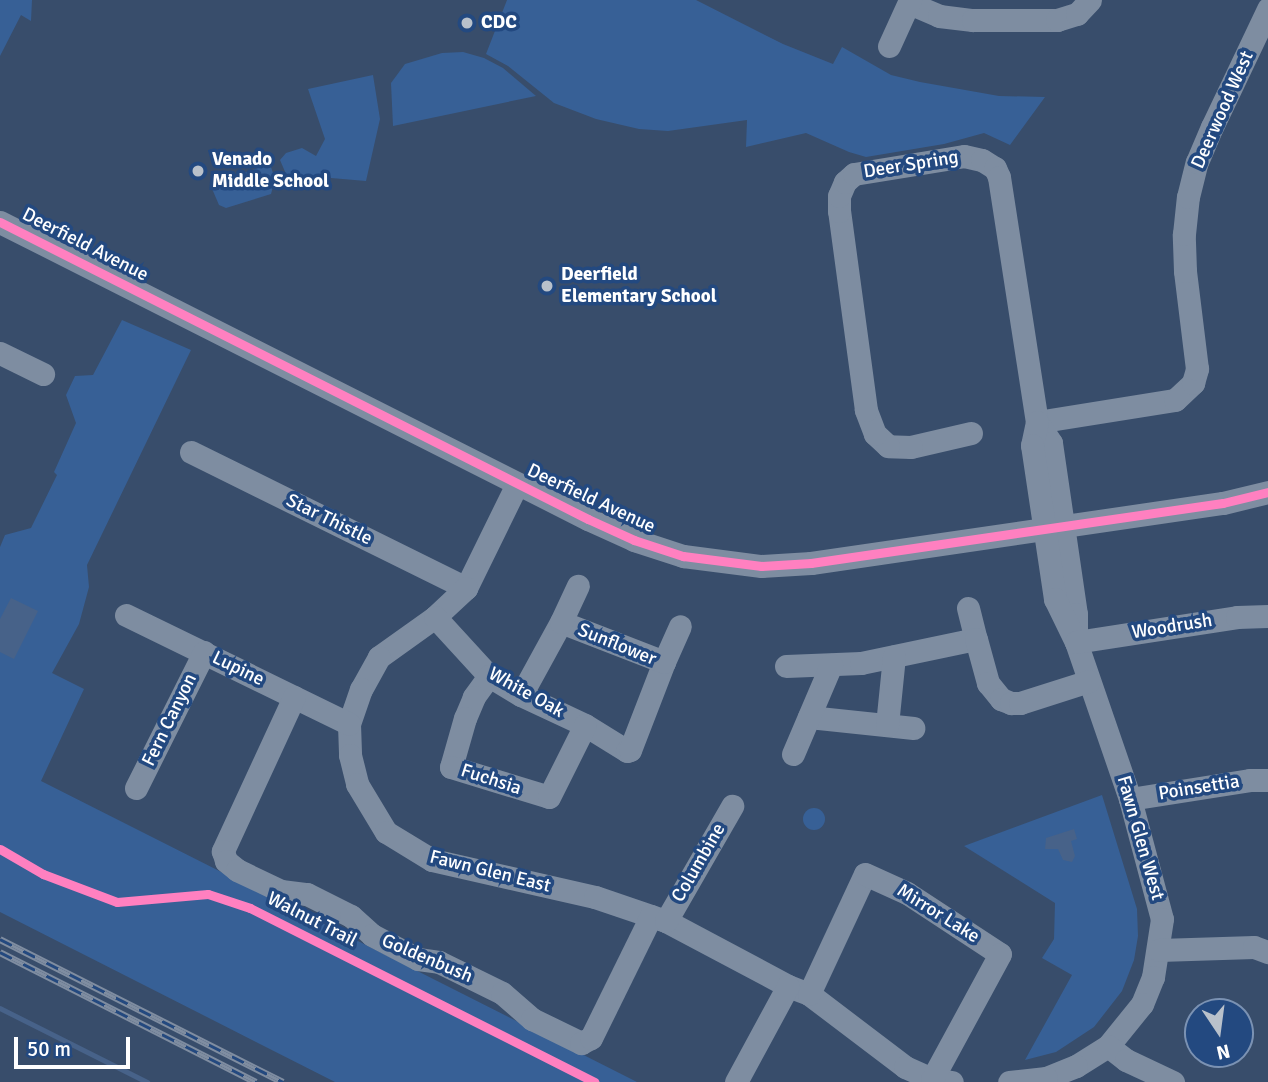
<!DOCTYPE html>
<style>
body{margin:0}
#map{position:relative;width:1268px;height:1082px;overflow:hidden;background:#384d6b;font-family:Signika,sans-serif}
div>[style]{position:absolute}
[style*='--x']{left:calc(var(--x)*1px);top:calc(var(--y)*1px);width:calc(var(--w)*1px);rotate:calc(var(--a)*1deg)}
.green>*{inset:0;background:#376096}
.round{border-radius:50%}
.water>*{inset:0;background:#476289}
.stream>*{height:4.5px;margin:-2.25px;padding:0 2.25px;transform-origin:2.25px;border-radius:2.25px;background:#476289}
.minor>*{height:23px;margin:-11.5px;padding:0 11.5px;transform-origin:11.5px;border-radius:11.5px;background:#7e8da1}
.rail>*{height:7px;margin-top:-3.5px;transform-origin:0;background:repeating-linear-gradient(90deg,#234980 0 13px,#7f8da1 0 26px);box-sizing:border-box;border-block:2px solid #7f8da1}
.cycleway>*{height:9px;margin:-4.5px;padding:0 4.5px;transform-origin:4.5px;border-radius:4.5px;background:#ff80c0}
.dots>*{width:19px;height:19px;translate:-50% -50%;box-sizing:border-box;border:4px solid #234980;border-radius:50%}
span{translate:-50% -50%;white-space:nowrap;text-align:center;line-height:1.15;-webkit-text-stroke:7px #234980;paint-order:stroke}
.poi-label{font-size:19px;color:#fff;font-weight:700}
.left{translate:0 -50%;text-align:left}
.street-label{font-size:19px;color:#fff}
.north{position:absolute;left:1184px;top:998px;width:70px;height:70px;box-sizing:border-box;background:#234980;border:2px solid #7b92b3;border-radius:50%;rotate:167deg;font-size:19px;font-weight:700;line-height:28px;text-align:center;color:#fff}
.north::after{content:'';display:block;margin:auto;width:24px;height:32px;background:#b9c1cb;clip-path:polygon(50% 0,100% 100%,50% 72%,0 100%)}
.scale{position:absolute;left:14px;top:1037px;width:116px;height:32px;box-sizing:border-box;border:4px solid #fff;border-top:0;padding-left:9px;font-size:21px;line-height:24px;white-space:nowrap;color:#fff;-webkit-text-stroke:5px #234980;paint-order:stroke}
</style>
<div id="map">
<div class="green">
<div style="clip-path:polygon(0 0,32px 0,31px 21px,21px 15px,0 56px)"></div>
<div style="clip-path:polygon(507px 0,696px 0,783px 44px,833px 64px,842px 47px,891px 75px,920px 82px,999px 96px,1045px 97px,1010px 145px,984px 133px,944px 144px,866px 157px,849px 152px,806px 133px,746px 147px,747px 120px,668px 131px,639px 129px,596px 119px,554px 103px,508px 66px,486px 54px)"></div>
<div style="clip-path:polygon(463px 52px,484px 58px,503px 68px,536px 96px,393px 126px,391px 83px,405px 64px,442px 53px)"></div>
<div style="clip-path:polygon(373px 75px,380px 119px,366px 181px,331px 178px,330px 175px,301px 186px,289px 181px,280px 160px,286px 153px,302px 148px,316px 156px,325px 139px,308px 89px)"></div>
<div style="clip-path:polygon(270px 164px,275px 179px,271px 194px,226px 208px,219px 205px,210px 184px)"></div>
<div style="clip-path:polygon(122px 320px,191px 350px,87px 565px,89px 587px,79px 624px,52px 673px,84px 689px,41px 781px,637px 1082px,335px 1082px,0 912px,0 547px,5px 535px,31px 528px,57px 475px,54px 472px,76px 423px,66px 395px,75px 376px,93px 375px)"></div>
<div style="clip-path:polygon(1102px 795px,1137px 909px,1138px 936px,1134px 960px,1122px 991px,1094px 1027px,1056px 1052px,1025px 1060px,1072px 975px,1042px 958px,1054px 939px,1055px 903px,964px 846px)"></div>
<div class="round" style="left:803px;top:808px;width:22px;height:22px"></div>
</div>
<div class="water">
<div style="clip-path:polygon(11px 598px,38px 611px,14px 659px,0 652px,0 619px)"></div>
<div style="clip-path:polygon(1074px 829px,1077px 839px,1071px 841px,1075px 856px,1072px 862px,1063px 860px,1058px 849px,1045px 849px,1046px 838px)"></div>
</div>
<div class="stream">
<div style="--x:0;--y:1008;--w:165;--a:26.7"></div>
</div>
<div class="minor">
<div style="--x:909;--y:3;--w:33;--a:23"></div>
<div style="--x:939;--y:16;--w:34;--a:7"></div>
<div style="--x:973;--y:20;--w:84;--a:0"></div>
<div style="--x:1057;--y:20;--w:21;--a:-17"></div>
<div style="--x:1077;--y:14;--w:19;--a:-47"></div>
<div style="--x:889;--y:46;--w:51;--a:-65.5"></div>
<div style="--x:0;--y:222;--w:659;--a:26.8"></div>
<div style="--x:588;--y:519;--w:51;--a:24.5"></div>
<div style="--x:634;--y:540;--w:52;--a:18.1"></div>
<div style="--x:683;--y:556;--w:79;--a:7.3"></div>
<div style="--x:761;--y:566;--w:50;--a:-3.4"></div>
<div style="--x:811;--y:563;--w:416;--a:-8.3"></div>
<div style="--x:1223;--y:503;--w:46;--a:-13.7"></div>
<div style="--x:0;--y:353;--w:48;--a:26"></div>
<div style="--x:1037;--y:422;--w:140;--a:-9.1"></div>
<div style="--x:1175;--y:400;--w:25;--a:-43"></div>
<div style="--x:1193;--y:383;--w:15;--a:-74"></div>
<div style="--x:1197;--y:369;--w:99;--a:-97"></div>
<div style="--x:1185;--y:271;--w:37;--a:-92"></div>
<div style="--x:1184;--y:234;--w:37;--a:-84"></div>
<div style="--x:1188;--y:197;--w:36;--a:-76"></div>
<div style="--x:1197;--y:162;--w:38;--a:-67"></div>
<div style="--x:1212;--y:127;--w:131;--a:-64.6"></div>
<div style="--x:1037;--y:422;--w:25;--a:56"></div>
<div style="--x:1051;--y:443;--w:173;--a:81.7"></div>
<div style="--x:1076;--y:614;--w:25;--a:90"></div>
<div style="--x:971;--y:433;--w:62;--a:166.9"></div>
<div style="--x:911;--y:447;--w:23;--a:-178"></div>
<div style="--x:888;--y:446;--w:18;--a:-137"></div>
<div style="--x:875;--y:434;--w:26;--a:-111"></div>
<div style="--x:866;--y:410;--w:201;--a:-97.7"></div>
<div style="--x:839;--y:211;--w:15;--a:-90"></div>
<div style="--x:839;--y:196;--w:15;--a:-67"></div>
<div style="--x:845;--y:182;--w:12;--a:-42"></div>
<div style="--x:854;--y:174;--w:111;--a:-9.3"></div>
<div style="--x:964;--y:156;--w:18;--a:13"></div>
<div style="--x:982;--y:160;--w:15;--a:32"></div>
<div style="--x:995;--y:168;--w:10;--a:66"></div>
<div style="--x:999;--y:177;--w:248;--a:81.2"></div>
<div style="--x:1037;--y:422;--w:24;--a:102"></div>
<div style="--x:1032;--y:445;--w:156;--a:81.5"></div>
<div style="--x:1055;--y:599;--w:48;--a:64"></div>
<div style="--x:1076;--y:642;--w:166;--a:71"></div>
<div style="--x:1130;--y:799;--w:124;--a:75.1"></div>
<div style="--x:1162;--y:919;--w:59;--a:98.8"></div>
<div style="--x:1153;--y:977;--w:29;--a:112"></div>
<div style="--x:1142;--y:1004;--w:54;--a:129"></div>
<div style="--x:1108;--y:1046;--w:38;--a:148"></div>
<div style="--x:1076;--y:1066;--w:32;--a:158"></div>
<div style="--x:1046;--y:1078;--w:37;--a:174"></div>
<div style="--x:191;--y:452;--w:307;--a:26.3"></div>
<div style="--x:517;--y:484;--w:116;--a:116.1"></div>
<div style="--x:466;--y:588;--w:42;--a:136.9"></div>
<div style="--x:435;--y:617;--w:69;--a:144.5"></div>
<div style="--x:379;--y:657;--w:37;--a:119"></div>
<div style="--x:361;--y:689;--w:37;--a:109"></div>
<div style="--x:349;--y:724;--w:31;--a:88"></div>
<div style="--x:350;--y:755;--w:30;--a:76"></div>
<div style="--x:357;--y:784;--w:56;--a:58.9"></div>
<div style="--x:386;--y:832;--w:54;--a:31.3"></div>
<div style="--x:432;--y:860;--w:167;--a:12.8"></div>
<div style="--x:595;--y:897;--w:75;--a:18.7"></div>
<div style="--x:666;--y:921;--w:138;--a:28"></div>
<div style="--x:788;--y:986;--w:22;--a:21"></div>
<div style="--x:809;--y:994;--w:121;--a:37.2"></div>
<div style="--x:905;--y:1067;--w:30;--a:24"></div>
<div style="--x:932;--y:1079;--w:20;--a:9"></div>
<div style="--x:968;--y:608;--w:32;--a:76"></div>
<div style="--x:126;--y:615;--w:248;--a:26"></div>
<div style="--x:435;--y:617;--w:80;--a:47.5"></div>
<div style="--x:489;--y:676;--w:37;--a:31"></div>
<div style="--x:521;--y:695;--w:71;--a:25.1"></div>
<div style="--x:585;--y:725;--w:49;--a:31.8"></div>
<div style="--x:627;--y:751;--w:3;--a:-18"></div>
<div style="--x:630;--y:750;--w:94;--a:-68.9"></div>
<div style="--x:664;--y:662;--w:110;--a:-158.8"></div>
<div style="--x:561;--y:622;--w:83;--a:118.7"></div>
<div style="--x:561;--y:622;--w:40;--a:-65"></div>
<div style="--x:1076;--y:642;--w:163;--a:-8.8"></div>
<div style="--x:1237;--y:617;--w:31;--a:-2"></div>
<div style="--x:664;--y:662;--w:39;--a:-66"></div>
<div style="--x:786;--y:666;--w:75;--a:-2.3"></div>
<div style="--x:861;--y:663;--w:117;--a:-11.8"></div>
<div style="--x:976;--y:639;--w:46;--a:74.7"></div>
<div style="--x:988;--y:683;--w:21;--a:51"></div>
<div style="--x:1001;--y:699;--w:11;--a:22"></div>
<div style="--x:1011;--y:703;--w:9;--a:0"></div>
<div style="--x:1020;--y:703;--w:72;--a:-17.7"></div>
<div style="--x:489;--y:676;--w:26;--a:126"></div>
<div style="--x:474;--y:697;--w:23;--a:113"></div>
<div style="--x:465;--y:718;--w:51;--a:105.9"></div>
<div style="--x:451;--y:767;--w:102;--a:17"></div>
<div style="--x:549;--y:797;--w:80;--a:-63.4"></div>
<div style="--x:294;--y:697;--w:170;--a:114.8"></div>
<div style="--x:223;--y:851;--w:10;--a:73"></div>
<div style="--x:226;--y:861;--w:14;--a:39"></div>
<div style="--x:237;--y:870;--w:49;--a:25.5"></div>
<div style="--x:281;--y:891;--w:26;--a:7"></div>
<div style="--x:307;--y:894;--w:49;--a:26.6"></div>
<div style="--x:351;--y:916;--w:28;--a:42"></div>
<div style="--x:372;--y:935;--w:52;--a:27.6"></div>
<div style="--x:418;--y:959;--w:21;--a:8"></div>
<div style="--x:439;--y:962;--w:70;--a:26.2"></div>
<div style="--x:502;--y:993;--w:40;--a:41"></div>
<div style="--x:532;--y:1019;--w:55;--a:26.1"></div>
<div style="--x:581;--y:1043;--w:11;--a:-27"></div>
<div style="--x:591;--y:1038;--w:136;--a:-63.8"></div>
<div style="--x:809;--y:717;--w:105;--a:6"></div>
<div style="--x:887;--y:725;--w:69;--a:-84.2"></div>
<div style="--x:793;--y:754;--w:97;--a:-66.9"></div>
<div style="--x:136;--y:788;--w:152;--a:-63.4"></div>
<div style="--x:1130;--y:799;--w:121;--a:-9"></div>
<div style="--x:1250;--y:780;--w:18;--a:0"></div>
<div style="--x:666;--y:921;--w:133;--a:-60.1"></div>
<div style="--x:1159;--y:950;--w:95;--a:-1.8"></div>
<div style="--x:1254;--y:947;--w:15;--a:20"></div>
<div style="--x:809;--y:994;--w:132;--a:-65"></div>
<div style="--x:865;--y:874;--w:46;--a:24.3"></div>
<div style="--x:907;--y:893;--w:111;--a:33.3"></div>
<div style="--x:1000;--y:954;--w:142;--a:118.5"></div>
<div style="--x:1108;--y:1046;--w:23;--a:38"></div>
<div style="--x:1126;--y:1060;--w:52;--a:25.1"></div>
<div style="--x:736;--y:1082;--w:109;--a:-61.6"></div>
</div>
<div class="rail">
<div style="--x:0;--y:939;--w:317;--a:26.8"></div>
<div style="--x:0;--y:952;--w:287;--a:26.9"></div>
</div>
<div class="cycleway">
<div style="--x:0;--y:222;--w:659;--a:26.8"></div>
<div style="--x:588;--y:519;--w:51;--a:24.5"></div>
<div style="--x:634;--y:540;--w:52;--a:18.1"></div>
<div style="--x:683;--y:556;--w:79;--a:7.3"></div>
<div style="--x:761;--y:566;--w:50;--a:-3.4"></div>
<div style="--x:811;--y:563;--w:416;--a:-8.3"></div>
<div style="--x:1223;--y:503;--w:46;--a:-13.7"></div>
<div style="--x:0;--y:849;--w:50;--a:30.2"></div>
<div style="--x:43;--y:874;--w:79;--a:20.7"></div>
<div style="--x:117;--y:902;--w:91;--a:-5"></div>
<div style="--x:208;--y:894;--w:44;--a:18.4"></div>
<div style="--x:250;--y:908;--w:386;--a:26.8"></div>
</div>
<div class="dots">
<div style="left:467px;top:23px;background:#b9c1cb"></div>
<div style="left:198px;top:171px;background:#b9c1cb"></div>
<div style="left:547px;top:286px;background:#b9c1cb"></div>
</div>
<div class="poi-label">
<span class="left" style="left:481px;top:23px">CDC</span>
<span class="left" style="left:212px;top:171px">Venado<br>Middle School</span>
<span class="left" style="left:561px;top:286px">Deerfield<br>Elementary School</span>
</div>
<div class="street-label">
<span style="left:1223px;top:110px;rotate:-66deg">Deerwood West</span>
<span style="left:911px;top:165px;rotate:-9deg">Deer Spring</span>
<span style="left:85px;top:245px;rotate:27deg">Deerfield Avenue</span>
<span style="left:591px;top:499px;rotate:25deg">Deerfield Avenue</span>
<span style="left:329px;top:520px;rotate:26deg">Star Thistle</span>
<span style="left:1172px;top:627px;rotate:-9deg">Woodrush</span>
<span style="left:617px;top:645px;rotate:22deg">Sunflower</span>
<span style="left:238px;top:669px;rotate:26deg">Lupine</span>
<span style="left:526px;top:693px;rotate:29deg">White Oak</span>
<span style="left:170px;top:720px;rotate:-64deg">Fern Canyon</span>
<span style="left:491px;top:780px;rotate:18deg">Fuchsia</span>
<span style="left:1199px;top:788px;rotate:-9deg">Poinsettia</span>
<span style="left:1140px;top:838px;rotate:74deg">Fawn Glen West</span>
<span style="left:699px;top:863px;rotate:-60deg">Columbine</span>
<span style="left:490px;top:872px;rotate:14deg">Fawn Glen East</span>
<span style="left:938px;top:914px;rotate:32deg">Mirror Lake</span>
<span style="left:312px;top:920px;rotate:27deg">Walnut Trail</span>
<span style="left:427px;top:959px;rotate:23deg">Goldenbush</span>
</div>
<div class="north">N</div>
<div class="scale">50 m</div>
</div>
